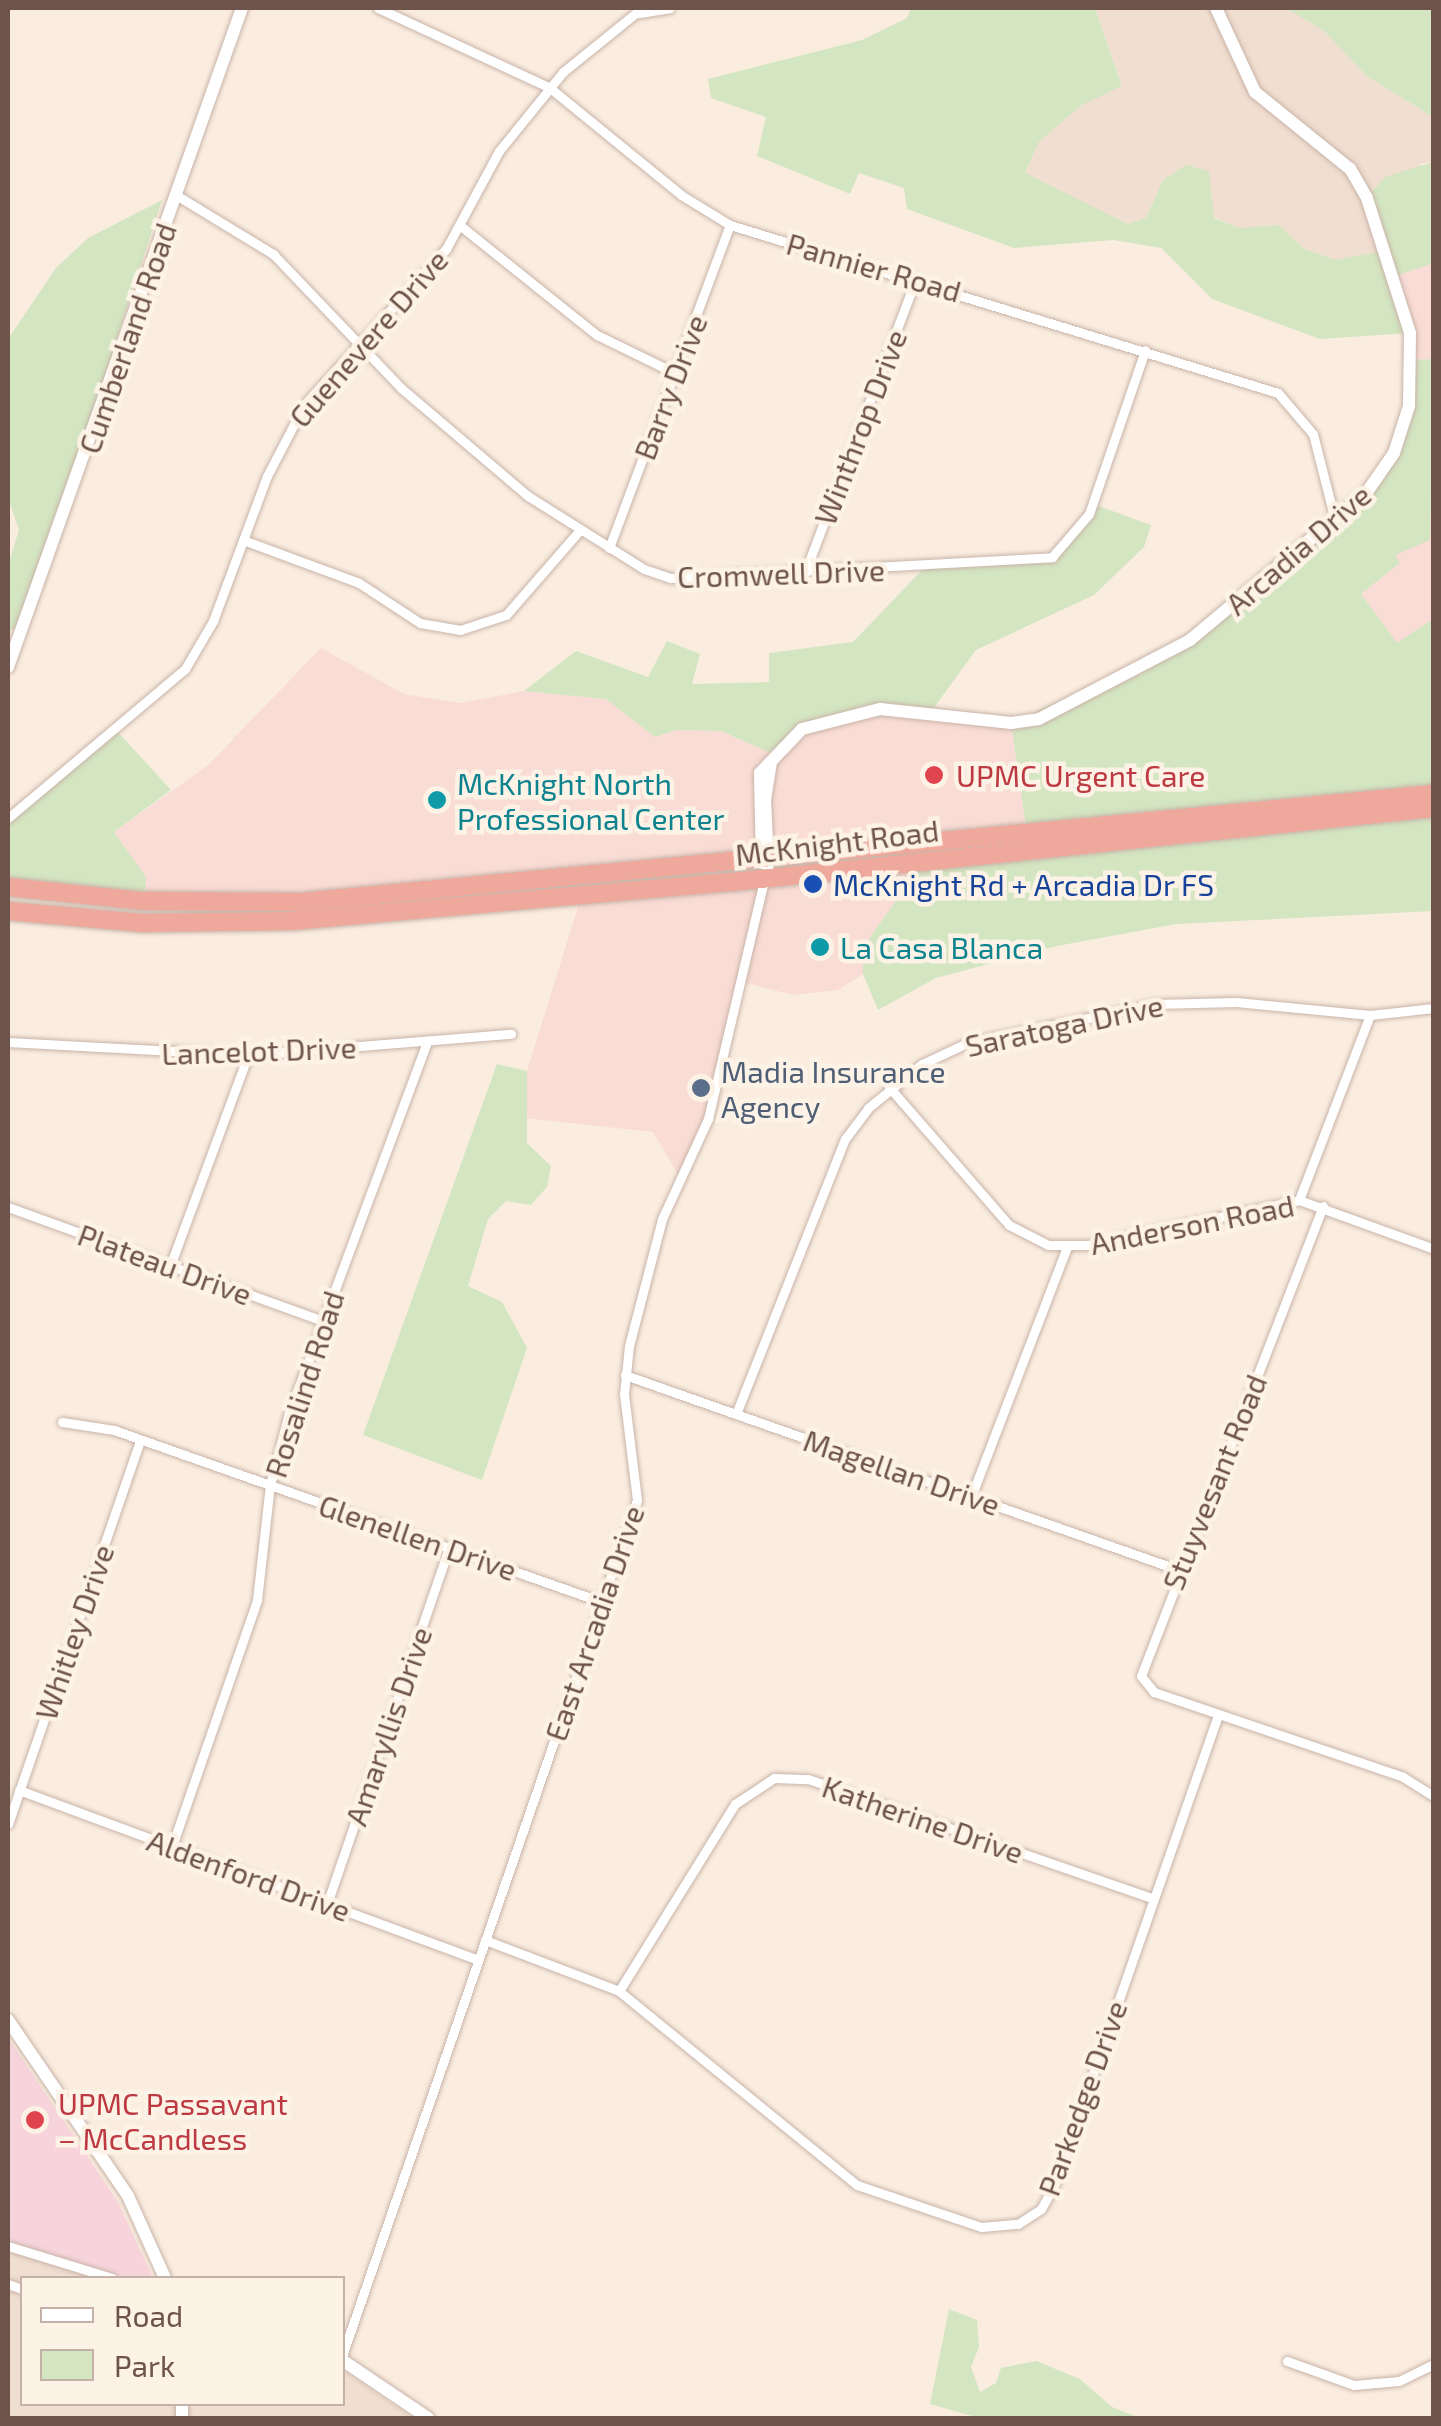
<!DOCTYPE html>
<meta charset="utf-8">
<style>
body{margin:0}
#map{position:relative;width:1441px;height:2426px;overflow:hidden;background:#faede0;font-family:"Exo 2",sans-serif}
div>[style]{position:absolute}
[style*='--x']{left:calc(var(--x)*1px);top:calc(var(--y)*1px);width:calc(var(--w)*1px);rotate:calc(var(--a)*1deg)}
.residential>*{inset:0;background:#f0ded0}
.commercial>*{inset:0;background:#f9dcd5}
.medical>*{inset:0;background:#f7d4dc}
.green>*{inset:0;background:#d3e5c1}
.roads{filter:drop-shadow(0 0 2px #c9b4a9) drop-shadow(0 0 2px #c9b4a9)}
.street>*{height:9px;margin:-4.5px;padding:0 4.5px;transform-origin:4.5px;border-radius:4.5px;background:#fff}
.secondary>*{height:12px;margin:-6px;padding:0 6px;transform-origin:6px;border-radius:6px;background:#fff}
.highway>*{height:18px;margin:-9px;padding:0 9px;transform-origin:9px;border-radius:9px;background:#efa99c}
.dots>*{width:28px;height:28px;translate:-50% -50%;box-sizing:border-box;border:5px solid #fdf2e6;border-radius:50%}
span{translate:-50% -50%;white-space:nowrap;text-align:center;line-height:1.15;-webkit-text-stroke:9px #fdf2e6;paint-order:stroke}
.street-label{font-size:30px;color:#6e534a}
.health-label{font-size:30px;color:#be3a42}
.left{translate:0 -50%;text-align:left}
.culture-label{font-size:30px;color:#0d838f}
.transit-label{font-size:30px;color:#164399}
.service-label{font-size:30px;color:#4e5e75}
.frame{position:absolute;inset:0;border:10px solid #6e534a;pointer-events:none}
.legend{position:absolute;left:20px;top:2276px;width:325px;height:130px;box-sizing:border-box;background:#fdf2e6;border:2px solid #c4b2a8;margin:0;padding:12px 18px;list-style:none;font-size:30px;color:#6e534a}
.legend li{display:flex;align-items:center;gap:20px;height:50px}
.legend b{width:50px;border:2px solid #c4b2a8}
</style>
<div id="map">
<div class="residential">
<div style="clip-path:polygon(1095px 8px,1286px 8px,1324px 31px,1367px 76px,1433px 117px,1433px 162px,1421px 163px,1387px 250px,1336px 260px,1304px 249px,1279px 225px,1239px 228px,1214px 217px,1208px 209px,1212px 194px,1186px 165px,1163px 180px,1146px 218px,1128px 224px,1025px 174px,1039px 142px,1080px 106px,1122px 85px)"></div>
<div style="clip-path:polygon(8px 2251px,97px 2278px,22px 2278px,22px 2404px,342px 2404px,343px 2370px,413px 2418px,8px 2418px)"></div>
</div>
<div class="commercial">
<div style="clip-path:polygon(1433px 263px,1433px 359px,1411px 360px,1396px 276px)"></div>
<div style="clip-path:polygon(1433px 519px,1433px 619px,1397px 644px,1361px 594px,1399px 564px,1394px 555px,1429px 539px,1425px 534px)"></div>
<div style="clip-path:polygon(321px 648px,404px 694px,460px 703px,524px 691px,606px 699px,655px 737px,677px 730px,721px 731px,773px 754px,850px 712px,1011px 723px,1027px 834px,350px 898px,144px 901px,114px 832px,207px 766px)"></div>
<div style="clip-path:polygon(915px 861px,905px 888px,863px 947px,863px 974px,838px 990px,793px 995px,741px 982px,708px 1119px,681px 1179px,653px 1132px,524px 1118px,527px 1071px,581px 897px)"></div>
</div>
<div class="medical">
<div style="clip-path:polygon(8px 2038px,118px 2202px,153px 2278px,122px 2278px,8px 2243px)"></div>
</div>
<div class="green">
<div style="clip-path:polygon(911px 8px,1095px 8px,1122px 86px,1080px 106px,1039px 142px,1025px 173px,1128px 224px,1146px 218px,1163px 180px,1186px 165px,1209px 171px,1214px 218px,1239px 228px,1279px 225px,1304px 249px,1336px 260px,1386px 250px,1367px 198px,1385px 177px,1433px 162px,1433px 263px,1396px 276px,1410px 333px,1320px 339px,1212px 299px,1161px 248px,1113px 240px,1014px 248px,907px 209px,904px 188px,859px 173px,850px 194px,757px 156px,766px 117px,711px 98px,708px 79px,862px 40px,907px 18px)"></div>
<div style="clip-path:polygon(1286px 8px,1433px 8px,1433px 117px,1367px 76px,1324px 31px)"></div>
<div style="clip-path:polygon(162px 200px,24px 625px,8px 631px,8px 565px,19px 530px,8px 498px,8px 339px,56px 268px,88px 238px)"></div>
<div style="clip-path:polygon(1433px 359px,1430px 540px,1395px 555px,1400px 563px,1361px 594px,1397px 643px,1433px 619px,1433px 794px,1027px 834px,1011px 723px,1190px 640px,1367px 492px,1394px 453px,1411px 360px)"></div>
<div style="clip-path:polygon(1093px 504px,1151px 525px,1144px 547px,1094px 595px,976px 650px,930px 713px,825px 720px,773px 754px,721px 731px,677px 730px,655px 737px,606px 699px,524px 691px,576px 651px,648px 677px,667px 641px,700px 654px,692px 684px,769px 682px,769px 653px,853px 642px,924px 568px,1052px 557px)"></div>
<div style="clip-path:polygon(116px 730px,171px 790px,114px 832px,146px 877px,144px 901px,8px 887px,8px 818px)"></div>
<div style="clip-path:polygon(1433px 808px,1433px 911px,1176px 924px,1057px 946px,936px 978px,878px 1010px,863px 974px,863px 947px,905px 888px,915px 861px)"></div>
<div style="clip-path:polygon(497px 1064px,527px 1071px,527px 1143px,551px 1166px,547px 1187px,531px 1205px,506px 1201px,488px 1219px,468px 1286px,502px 1302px,527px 1348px,482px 1480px,363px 1435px)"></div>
<div style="clip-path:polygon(949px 2309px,977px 2320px,979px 2347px,971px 2367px,980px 2392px,996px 2383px,1001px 2368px,1036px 2361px,1080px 2379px,1112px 2407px,1140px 2418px,979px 2418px,930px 2404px)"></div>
</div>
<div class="roads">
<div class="street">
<div style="--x:378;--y:8;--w:190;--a:24.9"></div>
<div style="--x:550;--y:88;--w:169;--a:39.2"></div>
<div style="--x:681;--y:195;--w:57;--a:31.5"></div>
<div style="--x:730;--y:225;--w:573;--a:17.04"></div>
<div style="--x:1278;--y:393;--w:54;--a:49.5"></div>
<div style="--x:1313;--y:434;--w:89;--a:75.7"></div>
<div style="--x:639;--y:13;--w:31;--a:-9"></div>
<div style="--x:176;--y:195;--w:114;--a:31.3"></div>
<div style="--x:273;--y:254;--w:185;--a:46.3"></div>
<div style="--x:401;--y:388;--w:167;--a:40.4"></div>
<div style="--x:528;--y:496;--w:137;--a:32.2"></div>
<div style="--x:644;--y:569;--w:28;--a:19"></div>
<div style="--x:670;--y:578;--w:383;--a:-3.1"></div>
<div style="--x:1052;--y:557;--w:57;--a:-49.3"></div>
<div style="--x:1089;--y:514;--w:173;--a:-71.1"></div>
<div style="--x:462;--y:227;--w:173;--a:38.7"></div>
<div style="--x:597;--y:335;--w:87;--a:26"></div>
<div style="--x:243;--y:540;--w:124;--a:20.3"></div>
<div style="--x:359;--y:583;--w:73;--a:33.3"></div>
<div style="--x:420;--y:623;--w:41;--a:9.9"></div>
<div style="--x:460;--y:630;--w:48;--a:-18.1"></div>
<div style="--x:506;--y:615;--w:113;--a:-49"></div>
<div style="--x:609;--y:548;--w:345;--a:-69.5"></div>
<div style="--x:804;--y:575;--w:316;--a:-69.3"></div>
<div style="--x:8;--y:818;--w:231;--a:-40.1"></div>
<div style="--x:185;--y:669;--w:56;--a:-59.7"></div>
<div style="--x:213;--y:621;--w:155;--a:-69.6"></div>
<div style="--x:267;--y:476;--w:80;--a:-62.5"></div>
<div style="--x:304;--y:405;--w:211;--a:-47.7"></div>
<div style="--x:446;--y:249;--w:111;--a:-61.6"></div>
<div style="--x:499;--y:151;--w:102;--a:-51"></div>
<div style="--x:563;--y:72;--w:102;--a:-39"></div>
<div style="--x:8;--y:1042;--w:240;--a:3.1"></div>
<div style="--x:248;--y:1055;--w:264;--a:-4.6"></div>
<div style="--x:889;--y:1087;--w:183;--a:49"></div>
<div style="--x:1009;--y:1225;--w:44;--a:27.1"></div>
<div style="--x:1048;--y:1245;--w:40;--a:0"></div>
<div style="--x:1088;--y:1245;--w:216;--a:-12"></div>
<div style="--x:1299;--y:1200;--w:144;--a:19.9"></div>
<div style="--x:1299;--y:1200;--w:198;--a:-69"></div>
<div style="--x:1323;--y:1206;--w:504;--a:111.17"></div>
<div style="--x:1141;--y:1676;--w:21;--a:51"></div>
<div style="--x:1154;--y:1692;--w:263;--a:18.8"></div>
<div style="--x:1403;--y:1777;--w:36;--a:32"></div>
<div style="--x:8;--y:1207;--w:335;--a:19.9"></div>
<div style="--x:170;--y:1266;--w:225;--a:-69.7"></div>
<div style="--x:625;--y:1375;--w:587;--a:19.39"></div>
<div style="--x:736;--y:1414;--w:296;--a:-68.4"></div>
<div style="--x:845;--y:1139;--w:39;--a:-53"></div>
<div style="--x:868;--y:1108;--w:70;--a:-39.2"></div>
<div style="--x:922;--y:1064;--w:50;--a:-25"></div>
<div style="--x:967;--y:1043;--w:192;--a:-11.7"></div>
<div style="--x:1155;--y:1004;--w:81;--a:-1.4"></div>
<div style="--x:1236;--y:1002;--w:135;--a:5.5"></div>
<div style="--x:1370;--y:1015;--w:64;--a:-6.2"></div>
<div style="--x:62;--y:1422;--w:53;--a:8.7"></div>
<div style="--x:114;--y:1430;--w:517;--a:19.42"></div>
<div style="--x:971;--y:1497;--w:268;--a:-69"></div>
<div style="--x:19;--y:1790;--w:489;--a:20.3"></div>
<div style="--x:8;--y:1824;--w:406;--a:-71"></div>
<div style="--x:172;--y:1846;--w:260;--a:-70.9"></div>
<div style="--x:257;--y:1600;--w:116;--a:-83.6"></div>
<div style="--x:270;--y:1485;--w:74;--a:-75.2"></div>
<div style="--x:289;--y:1413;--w:396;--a:-69.6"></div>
<div style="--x:327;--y:1904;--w:376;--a:-71.1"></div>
<div style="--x:485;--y:1940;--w:143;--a:20.8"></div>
<div style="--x:619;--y:1991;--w:307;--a:39.2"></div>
<div style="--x:857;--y:2185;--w:131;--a:18.7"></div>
<div style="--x:981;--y:2227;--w:37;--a:-5"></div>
<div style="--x:1018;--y:2224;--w:27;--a:-33"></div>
<div style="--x:1041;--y:2209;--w:26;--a:-61"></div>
<div style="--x:1054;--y:2186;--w:499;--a:-70.8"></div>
<div style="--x:619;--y:1991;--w:220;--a:-58.2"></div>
<div style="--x:735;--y:1804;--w:47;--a:-33.7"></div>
<div style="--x:774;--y:1778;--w:34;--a:2"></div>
<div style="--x:808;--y:1779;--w:366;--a:19.1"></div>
<div style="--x:8;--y:2246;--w:109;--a:17.1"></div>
<div style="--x:8;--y:2284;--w:15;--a:20"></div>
<div style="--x:342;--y:2356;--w:905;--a:-70.98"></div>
<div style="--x:637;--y:1500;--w:107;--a:-97"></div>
<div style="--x:624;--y:1394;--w:48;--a:-84.1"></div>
<div style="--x:629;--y:1346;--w:131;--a:-75.4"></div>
<div style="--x:662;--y:1219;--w:110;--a:-65.3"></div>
<div style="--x:708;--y:1119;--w:245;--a:-76.8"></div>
<div style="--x:1287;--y:2361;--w:71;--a:19.7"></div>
<div style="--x:1354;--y:2385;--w:45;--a:-5.1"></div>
<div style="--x:1399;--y:2381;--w:39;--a:-26"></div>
</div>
<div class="secondary">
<div style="--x:8;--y:667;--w:699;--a:-70.45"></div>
<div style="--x:762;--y:863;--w:90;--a:-91.3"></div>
<div style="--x:760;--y:773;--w:61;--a:-46.3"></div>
<div style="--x:802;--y:729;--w:81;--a:-14.4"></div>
<div style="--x:880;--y:709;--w:132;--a:6.1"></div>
<div style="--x:1011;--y:723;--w:28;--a:-8"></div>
<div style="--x:1039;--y:719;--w:170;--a:-27.6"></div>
<div style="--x:1190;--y:640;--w:231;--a:-39.9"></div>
<div style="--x:1367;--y:492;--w:47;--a:-55.3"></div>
<div style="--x:1394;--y:453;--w:49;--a:-72.3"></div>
<div style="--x:1409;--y:406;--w:73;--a:-89.2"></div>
<div style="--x:1410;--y:333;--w:142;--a:-107.7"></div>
<div style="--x:1367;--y:198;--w:34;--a:-120"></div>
<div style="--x:1350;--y:169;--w:122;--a:-141"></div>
<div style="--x:1255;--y:92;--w:93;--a:-114.9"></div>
<div style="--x:768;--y:865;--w:65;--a:-92.6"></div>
<div style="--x:765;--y:800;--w:39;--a:-81"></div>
<div style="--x:8;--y:2020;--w:213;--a:55.7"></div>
<div style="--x:128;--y:2196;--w:90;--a:65.7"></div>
<div style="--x:342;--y:2360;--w:104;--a:34"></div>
<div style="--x:182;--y:2404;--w:14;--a:90"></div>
</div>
<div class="highway">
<div style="--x:8;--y:887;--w:137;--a:5.9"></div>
<div style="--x:144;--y:901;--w:157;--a:0.4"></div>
<div style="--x:301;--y:902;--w:1138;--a:-5.45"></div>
<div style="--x:8;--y:911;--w:135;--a:5.1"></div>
<div style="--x:142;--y:923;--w:150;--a:-0.8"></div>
<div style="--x:292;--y:921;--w:442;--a:-5.1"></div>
<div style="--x:732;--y:882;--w:706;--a:-6.02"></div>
</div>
</div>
<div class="dots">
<div style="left:934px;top:775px;background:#e0444e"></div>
<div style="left:437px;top:800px;background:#0f9aa8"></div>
<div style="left:813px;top:884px;background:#1a4fb4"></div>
<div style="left:820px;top:947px;background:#0f9aa8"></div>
<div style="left:701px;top:1088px;background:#5c6f8a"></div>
<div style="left:35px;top:2120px;background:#e0444e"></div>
</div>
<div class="street-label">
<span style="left:874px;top:267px;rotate:16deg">Pannier Road</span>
<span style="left:127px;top:338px;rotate:-71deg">Cumberland Road</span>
<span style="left:368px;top:338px;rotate:-49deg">Guenevere Drive</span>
<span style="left:670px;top:387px;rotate:-69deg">Barry Drive</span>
<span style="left:860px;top:427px;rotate:-69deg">Winthrop Drive</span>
<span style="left:1298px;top:549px;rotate:-41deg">Arcadia Drive</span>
<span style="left:781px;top:573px;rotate:-2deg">Cromwell Drive</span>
<span style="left:837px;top:842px;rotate:-7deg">McKnight Road</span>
<span style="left:1064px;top:1025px;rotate:-12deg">Saratoga Drive</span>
<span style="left:259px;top:1050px;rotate:-2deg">Lancelot Drive</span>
<span style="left:1192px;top:1224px;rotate:-11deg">Anderson Road</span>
<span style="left:165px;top:1264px;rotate:20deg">Plateau Drive</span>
<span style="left:304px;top:1384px;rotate:-72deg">Rosalind Road</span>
<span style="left:902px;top:1472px;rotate:19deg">Magellan Drive</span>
<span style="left:1214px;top:1482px;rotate:-68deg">Stuyvesant Road</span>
<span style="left:418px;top:1537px;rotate:19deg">Glenellen Drive</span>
<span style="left:594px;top:1623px;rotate:-71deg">East Arcadia Drive</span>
<span style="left:74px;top:1632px;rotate:-71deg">Whitley Drive</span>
<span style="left:388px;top:1726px;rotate:-71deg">Amaryllis Drive</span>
<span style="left:923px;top:1819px;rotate:19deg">Katherine Drive</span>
<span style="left:249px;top:1875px;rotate:20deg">Aldenford Drive</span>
<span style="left:1082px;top:2098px;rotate:-70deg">Parkedge Drive</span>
</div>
<div class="health-label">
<span class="left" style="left:956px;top:775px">UPMC Urgent Care</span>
<span class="left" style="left:58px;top:2120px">UPMC Passavant<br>– McCandless</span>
</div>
<div class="culture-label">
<span class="left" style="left:457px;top:800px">McKnight North<br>Professional Center</span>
<span class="left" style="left:840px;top:947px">La Casa Blanca</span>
</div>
<div class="transit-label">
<span class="left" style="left:833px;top:884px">McKnight Rd + Arcadia Dr FS</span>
</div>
<div class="service-label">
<span class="left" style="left:721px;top:1088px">Madia Insurance<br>Agency</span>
</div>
<div class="frame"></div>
<ul class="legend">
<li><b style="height:12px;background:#fff"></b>Road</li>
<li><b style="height:28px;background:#d3e5c1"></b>Park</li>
</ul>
</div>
